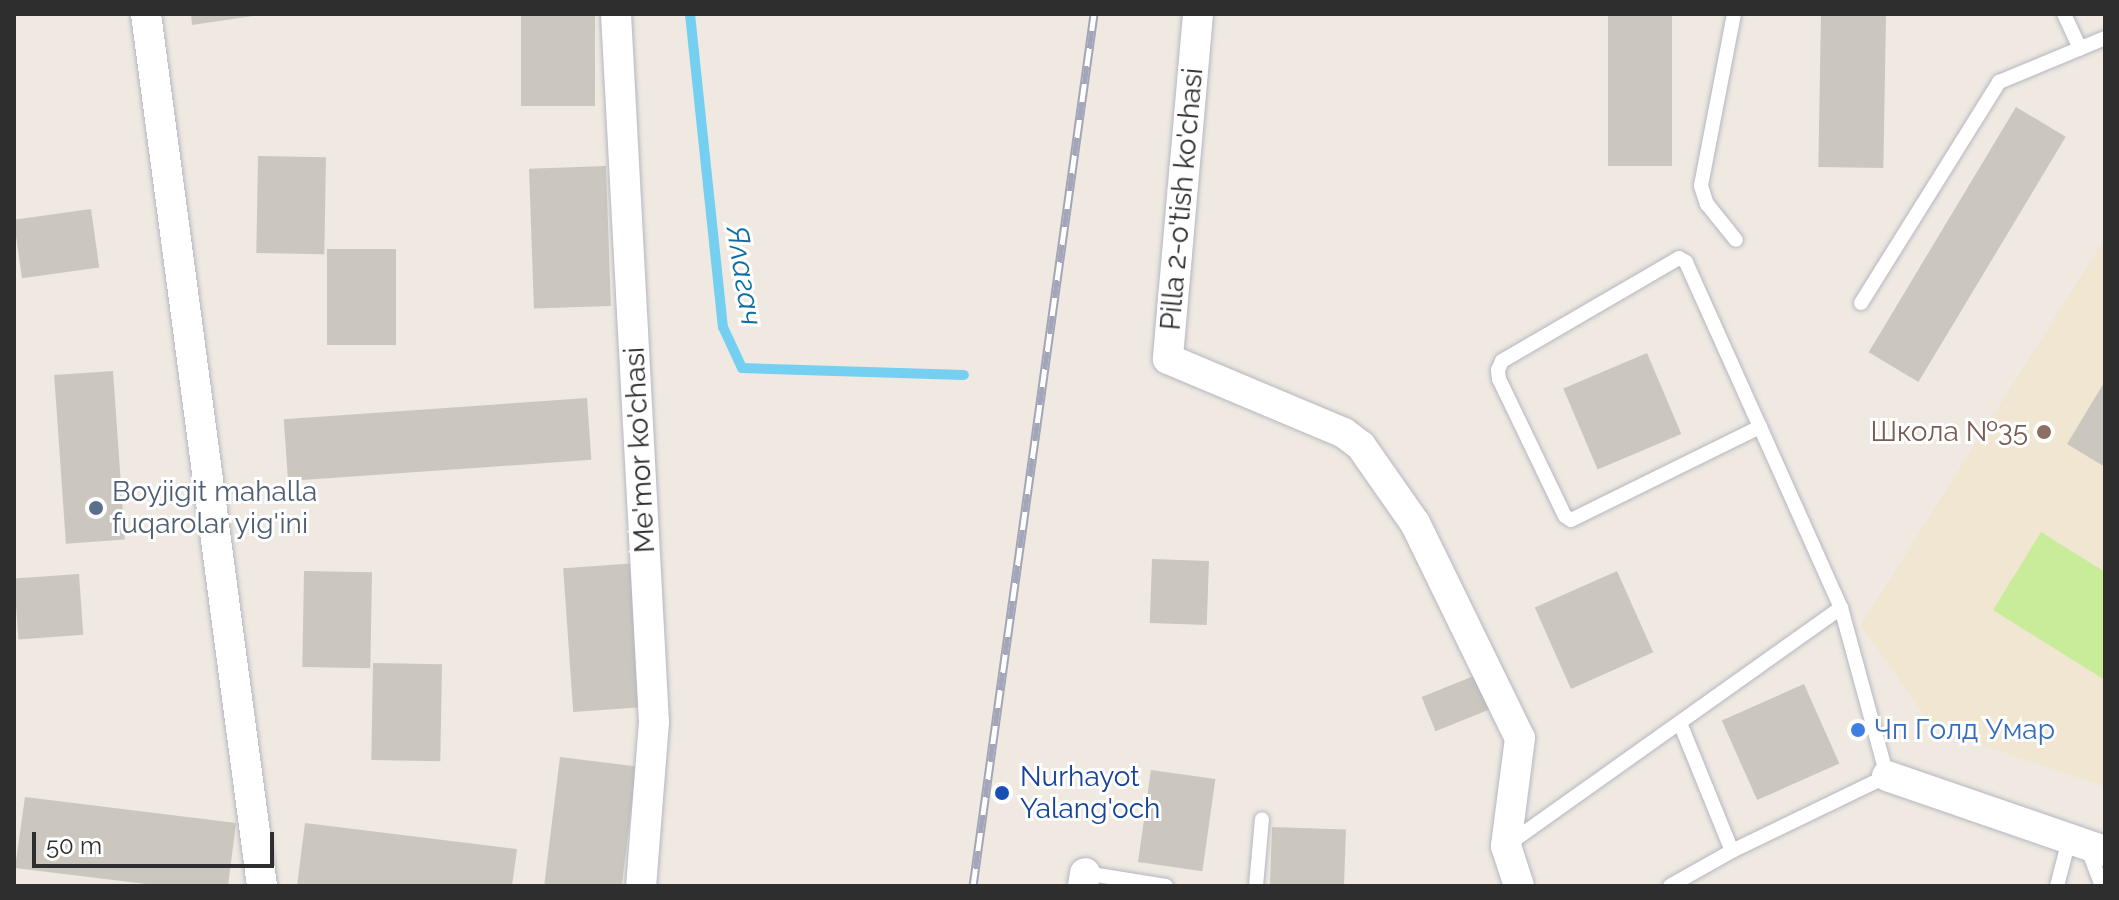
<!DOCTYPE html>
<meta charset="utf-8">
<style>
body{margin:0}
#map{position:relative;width:2119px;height:900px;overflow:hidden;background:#efe9e1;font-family:Raleway,sans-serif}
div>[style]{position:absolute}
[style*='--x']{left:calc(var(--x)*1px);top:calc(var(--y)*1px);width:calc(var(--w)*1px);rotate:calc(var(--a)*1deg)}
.education>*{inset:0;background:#f0e6d1}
.pitch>*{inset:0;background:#c9ec9a}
.stream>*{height:10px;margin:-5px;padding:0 5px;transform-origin:5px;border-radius:5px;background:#75cff0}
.building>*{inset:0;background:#cbc7bf;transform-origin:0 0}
.roads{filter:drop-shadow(0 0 2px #b4b7c1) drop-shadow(0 0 2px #b4b7c1)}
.service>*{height:14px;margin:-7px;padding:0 7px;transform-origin:7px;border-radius:7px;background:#fff}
.minor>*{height:30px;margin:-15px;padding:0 15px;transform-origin:15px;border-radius:15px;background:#fff}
.rail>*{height:9px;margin-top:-4.5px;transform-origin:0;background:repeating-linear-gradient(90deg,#fff 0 18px,#a3a6b8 0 36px);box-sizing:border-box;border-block:2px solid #a3a6b8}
.dots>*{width:22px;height:22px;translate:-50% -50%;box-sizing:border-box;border:4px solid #fff;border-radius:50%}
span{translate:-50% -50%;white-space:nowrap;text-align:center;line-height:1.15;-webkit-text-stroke:6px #fff;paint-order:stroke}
.street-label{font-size:28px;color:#2e2e2e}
.education-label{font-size:28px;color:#785e54}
.right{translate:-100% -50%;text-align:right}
.service-label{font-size:28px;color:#4e5e75}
.left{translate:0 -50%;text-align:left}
.shop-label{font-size:28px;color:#366cbe}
.transit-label{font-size:28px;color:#164399}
.water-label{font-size:30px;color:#0d6fa3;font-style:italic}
.frame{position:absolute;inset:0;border:16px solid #2e2e2e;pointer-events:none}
.scale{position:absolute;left:32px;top:832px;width:242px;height:36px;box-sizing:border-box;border:4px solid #2e2e2e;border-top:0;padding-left:10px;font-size:24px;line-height:28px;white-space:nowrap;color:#2e2e2e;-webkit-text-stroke:6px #fff;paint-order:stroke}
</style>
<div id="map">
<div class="education">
<div style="clip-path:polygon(2105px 238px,2105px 787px,1933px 728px,1861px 625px)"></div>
</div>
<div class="pitch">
<div style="clip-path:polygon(2041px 532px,2105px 572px,2105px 680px,1993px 610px)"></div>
</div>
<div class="stream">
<div style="--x:690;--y:14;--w:315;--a:84"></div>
<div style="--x:723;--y:327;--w:45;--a:65.1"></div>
<div style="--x:742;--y:368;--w:222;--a:1.8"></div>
</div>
<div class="building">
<div style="clip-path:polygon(191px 14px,253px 14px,253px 16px,192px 25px)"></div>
<div style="left:521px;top:14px;width:74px;height:92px"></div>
<div style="left:1608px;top:14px;width:64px;height:152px"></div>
<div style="left:1821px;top:14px;width:65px;height:153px;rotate:1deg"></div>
<div style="left:2016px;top:107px;width:58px;height:286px;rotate:31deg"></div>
<div style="left:258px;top:156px;width:68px;height:97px;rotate:1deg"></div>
<div style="left:606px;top:166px;width:140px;height:77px;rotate:88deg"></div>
<div style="left:91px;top:209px;width:59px;height:78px;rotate:82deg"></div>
<div style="left:327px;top:249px;width:69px;height:96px"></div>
<div style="left:1647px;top:353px;width:88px;height:91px;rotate:67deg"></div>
<div style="left:113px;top:371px;width:169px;height:59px;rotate:86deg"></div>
<div style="clip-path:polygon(2105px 381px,2105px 467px,2067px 444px)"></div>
<div style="left:587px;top:398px;width:62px;height:304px;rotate:86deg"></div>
<div style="left:1152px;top:559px;width:57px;height:64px;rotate:2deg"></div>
<div style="left:638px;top:563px;width:144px;height:75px;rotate:86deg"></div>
<div style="left:304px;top:571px;width:68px;height:96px;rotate:1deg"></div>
<div style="left:1617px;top:571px;width:89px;height:90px;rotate:66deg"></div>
<div style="left:79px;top:574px;width:61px;height:65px;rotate:86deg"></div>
<div style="left:373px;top:663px;width:69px;height:97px;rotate:1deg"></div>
<div style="left:1481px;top:673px;width:37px;height:64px;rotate:68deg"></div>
<div style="left:1804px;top:684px;width:87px;height:90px;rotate:66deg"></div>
<div style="left:560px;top:757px;width:77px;height:130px;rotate:7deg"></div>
<div style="left:1151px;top:770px;width:65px;height:93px;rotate:8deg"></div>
<div style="clip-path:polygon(25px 797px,236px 823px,228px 886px,162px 886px,15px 868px)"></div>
<div style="clip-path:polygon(305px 823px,517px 849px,512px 886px,297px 886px)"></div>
<div style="left:1272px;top:827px;width:74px;height:59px;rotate:2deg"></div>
</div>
<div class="roads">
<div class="service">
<div style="--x:1734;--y:14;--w:175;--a:100.9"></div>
<div style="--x:1701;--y:186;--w:19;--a:72"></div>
<div style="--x:1707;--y:204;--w:46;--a:51.1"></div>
<div style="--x:2064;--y:14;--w:38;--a:65"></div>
<div style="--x:1861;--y:303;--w:261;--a:-58"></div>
<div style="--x:1999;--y:82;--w:115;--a:-22.5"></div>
<div style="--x:1680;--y:723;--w:138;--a:67.9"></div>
<div style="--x:1732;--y:851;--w:172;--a:-25.8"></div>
<div style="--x:1887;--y:776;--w:174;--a:-105.3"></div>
<div style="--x:1841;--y:608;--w:198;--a:-114.1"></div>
<div style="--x:1760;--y:427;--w:181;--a:-114.2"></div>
<div style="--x:1686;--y:262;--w:8;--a:-150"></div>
<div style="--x:1679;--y:258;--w:205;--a:149.8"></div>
<div style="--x:1502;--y:361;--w:10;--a:114"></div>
<div style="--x:1498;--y:370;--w:9;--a:84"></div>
<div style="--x:1499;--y:379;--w:152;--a:64.3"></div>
<div style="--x:1565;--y:516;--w:7;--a:34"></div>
<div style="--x:1571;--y:520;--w:211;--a:-26.2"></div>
<div style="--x:1510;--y:843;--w:406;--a:-35.4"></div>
<div style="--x:2087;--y:847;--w:42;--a:69"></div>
<div style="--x:1085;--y:873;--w:82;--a:9.1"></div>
<div style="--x:1256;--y:886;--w:67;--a:-84.9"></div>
<div style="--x:1670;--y:886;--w:71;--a:-29.4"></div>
<div style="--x:2057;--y:886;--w:48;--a:-75.4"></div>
</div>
<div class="minor">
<div style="--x:146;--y:14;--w:880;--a:82.42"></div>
<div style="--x:616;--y:14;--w:709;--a:86.93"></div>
<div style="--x:654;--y:722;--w:165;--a:94.5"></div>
<div style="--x:1198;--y:14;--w:346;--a:95"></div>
<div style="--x:1168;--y:359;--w:191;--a:22.8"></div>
<div style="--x:1344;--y:433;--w:21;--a:37"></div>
<div style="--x:1361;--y:446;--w:94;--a:55"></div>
<div style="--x:1415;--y:523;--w:239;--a:64"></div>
<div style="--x:1520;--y:738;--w:109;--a:97.4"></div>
<div style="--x:1506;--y:846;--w:42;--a:72"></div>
<div style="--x:1887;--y:776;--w:231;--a:19"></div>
<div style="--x:1083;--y:886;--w:13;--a:-81"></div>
</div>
</div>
<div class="rail">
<div style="--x:973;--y:886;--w:880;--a:-82.1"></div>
</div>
<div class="dots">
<div style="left:2044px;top:432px;background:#8d6e63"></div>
<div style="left:96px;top:508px;background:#5c6f8a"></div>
<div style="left:1858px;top:730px;background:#3f7fe0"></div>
<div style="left:1002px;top:793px;background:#1a4fb4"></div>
</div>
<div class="street-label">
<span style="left:1182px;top:199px;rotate:-85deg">Pilla 2-o'tish ko'chasi</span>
<span style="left:640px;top:450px;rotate:-93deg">Me'mor ko'chasi</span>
</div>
<div class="education-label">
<span class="right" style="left:2028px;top:432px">Школа №35</span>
</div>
<div class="service-label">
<span class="left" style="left:112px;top:508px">Boyjigit mahalla<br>fuqarolar yig'ini</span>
</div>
<div class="shop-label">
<span class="left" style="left:1874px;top:730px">Чп Голд Умар</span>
</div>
<div class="transit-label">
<span class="left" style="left:1020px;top:793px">Nurhayot<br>Yalang'och</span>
</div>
<div class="water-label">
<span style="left:744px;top:275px;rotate:81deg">Ялагач</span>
</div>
<div class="frame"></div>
<div class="scale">50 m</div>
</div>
